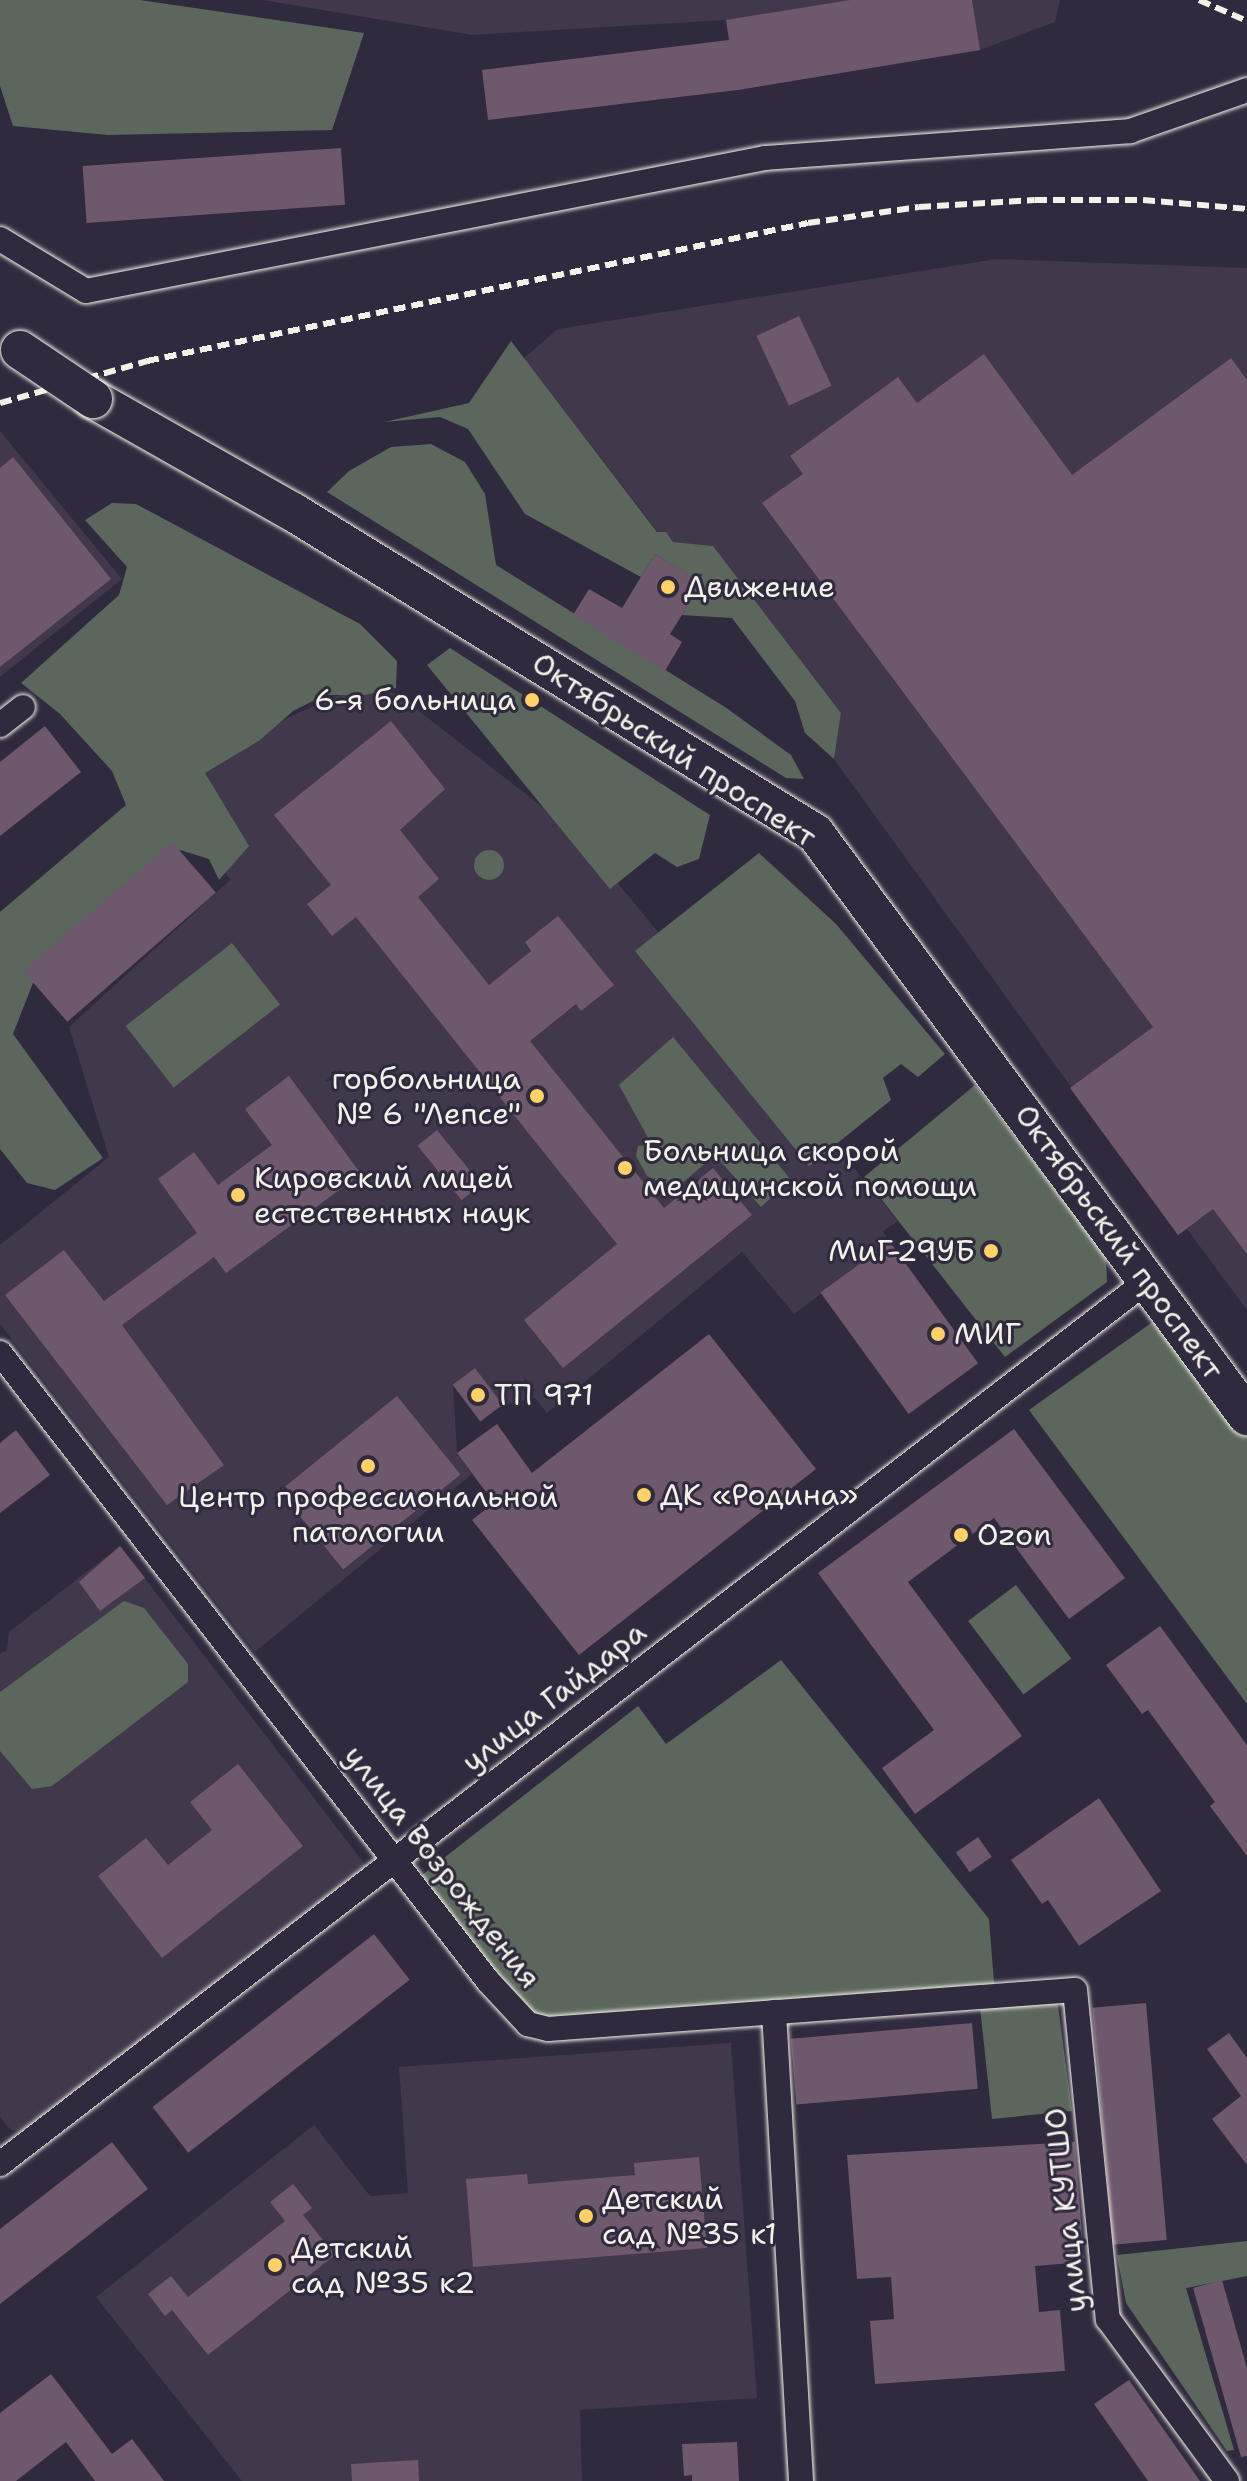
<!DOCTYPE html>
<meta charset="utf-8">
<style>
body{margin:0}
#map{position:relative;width:1247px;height:2481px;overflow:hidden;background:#2f2a3d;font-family:"Shantell Sans",sans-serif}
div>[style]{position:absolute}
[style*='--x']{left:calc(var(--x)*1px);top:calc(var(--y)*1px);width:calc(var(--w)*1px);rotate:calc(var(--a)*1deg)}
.built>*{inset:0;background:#42384b}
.green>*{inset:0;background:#5b675c;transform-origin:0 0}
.round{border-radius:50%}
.building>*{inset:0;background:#6e586c;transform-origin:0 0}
.roads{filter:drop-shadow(0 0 2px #f4f1e8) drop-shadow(0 0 2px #f4f1e8)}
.street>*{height:24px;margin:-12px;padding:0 12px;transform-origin:12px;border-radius:12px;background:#2f2a3d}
.primary>*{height:38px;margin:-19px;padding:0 19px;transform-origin:19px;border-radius:19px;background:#2f2a3d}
.rail>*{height:6px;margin-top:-3px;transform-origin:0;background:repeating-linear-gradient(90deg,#f4f1e8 0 12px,transparent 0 18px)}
.bridges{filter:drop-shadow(0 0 2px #f4f1e8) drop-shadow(0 0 2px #f4f1e8)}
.primary-bridge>*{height:38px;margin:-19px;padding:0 19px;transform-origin:19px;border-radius:19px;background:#2f2a3d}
.dots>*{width:22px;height:22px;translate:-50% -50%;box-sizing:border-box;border:4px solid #2f2a3d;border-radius:50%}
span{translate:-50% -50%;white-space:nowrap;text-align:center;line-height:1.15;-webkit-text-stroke:6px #2f2a3d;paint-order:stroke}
.poi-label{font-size:30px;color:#f4f1e8}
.left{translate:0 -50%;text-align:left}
.right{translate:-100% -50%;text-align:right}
.street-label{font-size:30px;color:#f4f1e8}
</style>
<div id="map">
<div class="built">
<div style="clip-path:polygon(262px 0,1060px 0,1055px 22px,980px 50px,737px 90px,726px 20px,472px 35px)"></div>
<div style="clip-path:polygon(996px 259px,1247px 268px,1247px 1310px,1187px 1229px,1178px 1235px,834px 759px,841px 713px,713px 546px,673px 542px,658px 532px,524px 358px,558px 329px)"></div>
<div style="clip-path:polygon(0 431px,122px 579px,0 677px)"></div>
<div style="clip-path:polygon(361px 685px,397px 694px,576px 833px,898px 1221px,883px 1231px,890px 1242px,794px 1314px,742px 1252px,547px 1413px,535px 1398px,503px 1405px,475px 1368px,453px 1385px,457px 1453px,472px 1474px,255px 1652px,0 1324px,0 1245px,109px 1157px,69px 1027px,230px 880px,172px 782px,262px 718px,283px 720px)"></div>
<div style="clip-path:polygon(120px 1546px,367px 1867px,25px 2135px,10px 2129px,0 2117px,0 1654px,7px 1650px,9px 1632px)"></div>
<div style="clip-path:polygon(731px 2043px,757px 2398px,580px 2410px,582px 2481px,242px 2481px,96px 2297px,314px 2125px,370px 2196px,408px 2193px,399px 2067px)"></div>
</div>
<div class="green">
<div style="clip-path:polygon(0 0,140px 0,364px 33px,332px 130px,108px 135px,13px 126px,0 86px)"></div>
<div style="clip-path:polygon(511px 341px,657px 532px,666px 532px,673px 542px,713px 546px,841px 713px,834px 759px,805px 733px,795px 701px,732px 618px,682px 615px,701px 583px,655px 554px,641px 577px,525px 514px,468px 429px,440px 417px,384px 422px,469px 403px)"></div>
<div style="clip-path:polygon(431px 444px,465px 462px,485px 494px,496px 565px,725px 707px,791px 755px,804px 779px,786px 778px,327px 492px,349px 471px,391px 447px)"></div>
<div style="clip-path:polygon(112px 503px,136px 504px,360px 624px,397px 661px,396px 688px,365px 695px,325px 695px,293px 711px,260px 740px,205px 773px,249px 846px,219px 880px,209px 859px,180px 850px,40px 965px,13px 1034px,103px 1158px,55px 1190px,27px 1183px,0 1149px,0 912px,126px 805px,112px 771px,60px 714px,21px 683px,119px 595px,127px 567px,85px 520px)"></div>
<div style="clip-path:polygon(450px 648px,710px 815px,699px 859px,677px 867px,655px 853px,610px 889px,427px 665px)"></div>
<div class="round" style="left:474px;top:850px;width:30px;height:30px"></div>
<div style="clip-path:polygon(759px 853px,836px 924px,945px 1054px,918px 1077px,901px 1064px,883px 1078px,891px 1100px,809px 1166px,635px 951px)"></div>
<div style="left:232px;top:943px;width:78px;height:135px;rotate:52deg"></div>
<div style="clip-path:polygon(673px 1037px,791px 1180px,761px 1207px,715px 1155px,674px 1190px,647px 1176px,636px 1156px,638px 1146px,652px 1145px,619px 1085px)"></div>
<div style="clip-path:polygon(975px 1085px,1106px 1257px,1107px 1282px,1005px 1357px,864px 1177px)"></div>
<div style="clip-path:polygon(1161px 1316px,1247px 1434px,1247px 1704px,1029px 1410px)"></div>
<div style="left:1016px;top:1585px;width:92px;height:60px;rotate:53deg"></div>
<div style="clip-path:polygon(124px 1601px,144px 1608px,188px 1664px,188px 1682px,52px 1786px,32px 1789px,0 1751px,0 1692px)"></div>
<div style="clip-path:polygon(781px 1660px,989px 1919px,995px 1995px,1056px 1991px,1072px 2111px,992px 2119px,979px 1998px,548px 2029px,412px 1883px,638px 1706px,666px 1744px)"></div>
<div style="clip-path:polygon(1247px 2241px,1247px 2276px,1186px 2288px,1234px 2450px,1227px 2451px,1126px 2303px,1117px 2255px)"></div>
</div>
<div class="building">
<div style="clip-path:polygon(850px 0,972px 0,980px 50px,738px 90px,488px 120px,482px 70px,729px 40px,726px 20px)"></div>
<div style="left:341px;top:148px;width:57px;height:259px;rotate:86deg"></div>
<div style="left:799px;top:316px;width:77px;height:47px;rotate:65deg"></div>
<div style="clip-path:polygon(984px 354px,1072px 475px,1231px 358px,1247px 380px,1247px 1254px,1213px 1209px,1178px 1235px,1070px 1088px,1153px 1027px,762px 503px,803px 474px,790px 456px,898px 377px,917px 403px)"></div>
<div style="clip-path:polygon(13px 457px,111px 579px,0 667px,0 468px)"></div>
<div style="clip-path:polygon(655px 554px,702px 583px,670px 634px,682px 642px,665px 671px,573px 615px,589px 589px,622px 608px)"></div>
<div style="clip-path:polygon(391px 721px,445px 789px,400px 830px,439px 879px,418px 897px,489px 985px,531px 951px,525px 942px,558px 916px,614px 985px,581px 1011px,576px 1004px,530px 1041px,664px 1208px,713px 1168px,752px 1215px,563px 1368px,524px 1320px,617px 1244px,356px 917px,332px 936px,307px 904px,331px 885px,274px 815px)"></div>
<div style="clip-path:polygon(45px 726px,81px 772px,0 836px,0 762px)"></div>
<div style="left:172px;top:842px;width:67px;height:197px;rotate:49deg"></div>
<div style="clip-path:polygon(289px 1076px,361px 1174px,226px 1273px,214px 1257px,122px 1325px,224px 1465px,167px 1505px,5px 1295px,64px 1250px,104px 1301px,197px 1233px,158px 1179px,194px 1152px,218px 1185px,272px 1145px,245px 1109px)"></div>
<div style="left:437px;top:1130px;width:70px;height:25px;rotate:51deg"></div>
<div style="left:890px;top:1242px;width:150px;height:86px;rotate:54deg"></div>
<div style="clip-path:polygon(709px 1334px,816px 1469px,579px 1655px,472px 1520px,494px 1503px,457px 1453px,497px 1424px,532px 1473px)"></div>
<div style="left:475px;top:1368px;width:46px;height:28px;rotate:53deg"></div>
<div style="left:397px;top:1396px;width:101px;height:151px;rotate:51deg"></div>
<div style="clip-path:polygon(1014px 1429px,1125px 1578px,1069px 1619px,994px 1518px,908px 1582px,1022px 1736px,915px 1814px,882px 1768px,934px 1730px,818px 1573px)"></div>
<div style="clip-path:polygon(16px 1430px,50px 1475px,0 1513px,0 1443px)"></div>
<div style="clip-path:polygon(120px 1546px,145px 1578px,100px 1611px,79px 1582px)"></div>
<div style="clip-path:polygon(1160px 1626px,1247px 1745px,1247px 1856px,1210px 1806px,1215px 1802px,1148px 1710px,1142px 1714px,1106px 1665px)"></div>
<div style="clip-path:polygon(238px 1764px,303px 1846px,162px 1958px,98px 1876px,146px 1838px,168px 1865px,212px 1830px,190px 1802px)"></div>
<div style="clip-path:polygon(1099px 1798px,1161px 1891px,1079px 1946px,1048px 1900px,1042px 1904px,1011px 1860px)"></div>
<div style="left:978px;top:1837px;width:24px;height:27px;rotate:55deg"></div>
<div style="left:374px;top:1934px;width:58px;height:281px;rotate:52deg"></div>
<div style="left:1146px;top:2003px;width:238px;height:54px;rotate:85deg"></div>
<div style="left:972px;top:2023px;width:66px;height:182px;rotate:85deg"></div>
<div style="clip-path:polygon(1229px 2033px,1247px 2058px,1247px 2165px,1212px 2119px,1241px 2096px,1207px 2049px)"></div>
<div style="clip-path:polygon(112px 2142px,148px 2189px,0 2304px,0 2229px)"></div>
<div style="clip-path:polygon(1075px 2142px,1084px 2262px,1035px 2266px,1039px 2312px,1060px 2310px,1065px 2371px,875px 2384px,870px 2321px,894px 2319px,891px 2277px,857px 2279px,847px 2155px)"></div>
<div style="clip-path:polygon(699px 2157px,707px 2248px,473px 2267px,466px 2179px,527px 2174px,528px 2184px,635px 2175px,634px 2163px)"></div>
<div style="clip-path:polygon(293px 2184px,312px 2208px,303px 2215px,335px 2255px,208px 2355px,172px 2310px,165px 2316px,148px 2294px,171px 2276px,188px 2297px,285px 2221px,270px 2202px)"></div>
<div style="clip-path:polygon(1222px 2280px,1247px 2368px,1247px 2456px,1241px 2457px,1193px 2288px)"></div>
<div style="clip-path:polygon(51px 2374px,112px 2454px,132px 2439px,164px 2481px,95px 2481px,66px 2442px,16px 2481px,0 2481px,0 2413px)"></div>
<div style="clip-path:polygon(1129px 2380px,1200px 2481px,1148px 2481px,1094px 2404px)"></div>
<div style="clip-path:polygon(737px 2442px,739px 2481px,692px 2481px,692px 2475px,684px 2476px,682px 2444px)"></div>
<div style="clip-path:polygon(418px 2460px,419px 2481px,352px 2481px,351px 2464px)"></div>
</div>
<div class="roads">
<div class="street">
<div style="--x:0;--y:239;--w:100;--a:31.2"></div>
<div style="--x:86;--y:291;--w:692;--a:-11.08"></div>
<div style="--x:765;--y:158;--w:366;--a:-4.2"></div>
<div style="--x:1130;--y:131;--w:124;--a:-19.3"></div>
<div style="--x:0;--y:725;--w:29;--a:-38"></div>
<div style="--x:0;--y:1353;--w:795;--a:52.15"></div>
<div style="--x:488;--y:1981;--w:59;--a:47.1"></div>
<div style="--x:528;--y:2024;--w:21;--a:14"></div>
<div style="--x:548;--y:2029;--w:528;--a:-4.23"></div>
<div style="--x:1075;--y:1990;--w:331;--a:84.3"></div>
<div style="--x:1108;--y:2319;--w:201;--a:53.7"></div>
<div style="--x:774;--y:2012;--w:470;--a:86.7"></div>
<div style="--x:0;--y:2164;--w:1448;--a:-37.59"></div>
</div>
<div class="primary">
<div style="--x:93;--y:399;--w:230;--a:29.5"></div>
<div style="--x:293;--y:512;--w:613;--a:31.59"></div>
<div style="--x:815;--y:833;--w:726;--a:53.46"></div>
</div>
</div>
<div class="rail">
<div style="--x:1199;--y:0;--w:52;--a:23.6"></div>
<div style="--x:0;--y:403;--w:153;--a:-15.9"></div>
<div style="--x:147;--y:361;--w:675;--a:-11.79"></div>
<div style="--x:808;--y:223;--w:112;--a:-8.2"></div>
<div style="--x:919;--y:207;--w:116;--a:-3.5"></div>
<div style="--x:1035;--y:200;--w:108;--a:0"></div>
<div style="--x:1143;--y:200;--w:104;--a:4.9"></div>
</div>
<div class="bridges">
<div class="primary-bridge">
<div style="--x:20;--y:350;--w:88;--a:33.9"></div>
</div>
</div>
<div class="dots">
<div style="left:668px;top:587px;background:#ffd166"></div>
<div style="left:532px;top:700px;background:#ffd166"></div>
<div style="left:537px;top:1096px;background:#ffd166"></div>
<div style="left:625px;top:1168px;background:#ffd166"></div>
<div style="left:238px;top:1195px;background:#ffd166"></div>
<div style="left:991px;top:1251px;background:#ffd166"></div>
<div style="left:938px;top:1334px;background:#ffd166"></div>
<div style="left:478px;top:1395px;background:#ffd166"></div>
<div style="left:368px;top:1466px;background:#ffd166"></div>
<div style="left:644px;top:1495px;background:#ffd166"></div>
<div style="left:961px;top:1535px;background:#ffd166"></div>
<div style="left:586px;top:2216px;background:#ffd166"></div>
<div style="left:275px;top:2265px;background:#ffd166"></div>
</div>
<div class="poi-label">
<span class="left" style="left:684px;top:587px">Движение</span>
<span class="right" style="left:516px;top:700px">6-я больница</span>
<span class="right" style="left:521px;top:1096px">горбольница<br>№ 6 "Лепсе"</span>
<span class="left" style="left:643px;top:1168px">Больница скорой<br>медицинской помощи</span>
<span class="left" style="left:254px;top:1195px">Кировский лицей<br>естественных наук</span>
<span class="right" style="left:975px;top:1251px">МиГ-29УБ</span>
<span class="left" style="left:954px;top:1334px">МИГ</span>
<span class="left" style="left:494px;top:1395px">ТП 971</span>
<span class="left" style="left:660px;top:1495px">ДК «Родина»</span>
<span style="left:368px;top:1514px">Центр профессиональной<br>патологии</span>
<span class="left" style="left:977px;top:1535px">Ozon</span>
<span class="left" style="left:602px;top:2216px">Детский<br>сад №35 к1</span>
<span class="left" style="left:291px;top:2265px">Детский<br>сад №35 к2</span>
</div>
<div class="street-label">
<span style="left:674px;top:750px;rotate:33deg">Октябрьский проспект</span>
<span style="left:1119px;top:1242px;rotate:54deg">Октябрьский проспект</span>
<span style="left:554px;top:1697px;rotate:-38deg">улица Гайдара</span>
<span style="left:442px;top:1867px;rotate:52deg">улица Возрождения</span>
<span style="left:1066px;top:2210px;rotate:-96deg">улица КУТШО</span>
</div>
</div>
